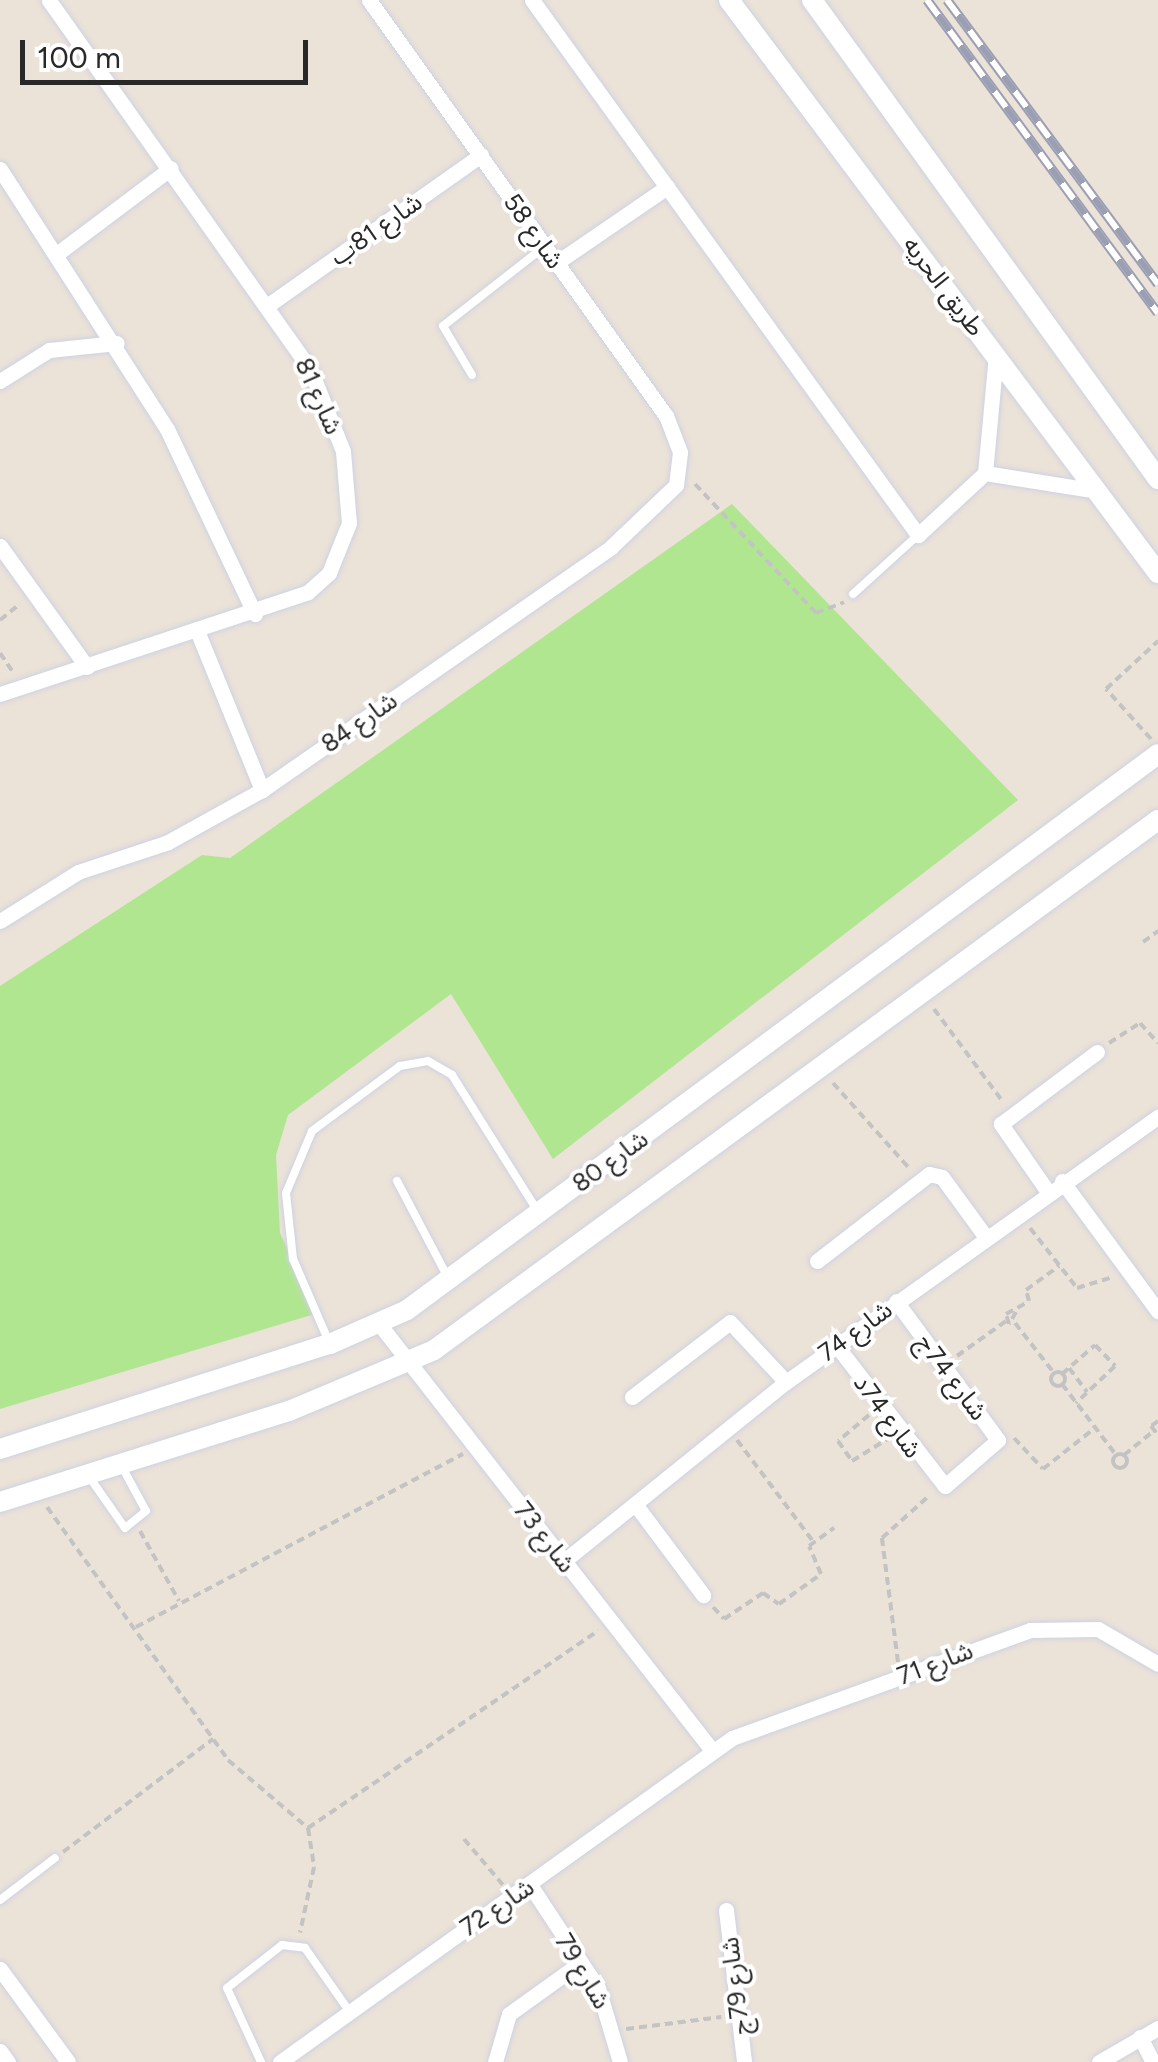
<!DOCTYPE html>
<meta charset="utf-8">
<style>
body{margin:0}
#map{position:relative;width:1158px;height:2062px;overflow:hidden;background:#ebe2d8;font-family:Figtree,"Noto Sans Arabic",sans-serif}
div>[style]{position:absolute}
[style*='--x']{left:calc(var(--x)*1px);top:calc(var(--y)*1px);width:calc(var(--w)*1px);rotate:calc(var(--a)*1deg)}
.green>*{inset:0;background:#b1e690}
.path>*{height:4px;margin-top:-2px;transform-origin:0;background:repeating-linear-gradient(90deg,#c3c3c3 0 8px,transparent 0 13px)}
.path>.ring{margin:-2px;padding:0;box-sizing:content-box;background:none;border:4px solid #c3c3c3;border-radius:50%}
.roads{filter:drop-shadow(0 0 2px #cdd2e2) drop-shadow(0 0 2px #cdd2e2)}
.service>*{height:8px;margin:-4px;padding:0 4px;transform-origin:4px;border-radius:4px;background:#fff}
.minor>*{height:15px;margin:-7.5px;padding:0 7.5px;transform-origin:7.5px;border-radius:7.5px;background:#fff}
.tertiary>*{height:20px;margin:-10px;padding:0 10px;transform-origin:10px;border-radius:10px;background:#fff}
.rail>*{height:10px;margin-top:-5px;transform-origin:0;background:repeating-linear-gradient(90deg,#fff 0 19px,#9b9fb3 0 38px);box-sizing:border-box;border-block:2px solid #9b9fb3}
span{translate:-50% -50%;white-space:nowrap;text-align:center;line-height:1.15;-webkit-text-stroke:8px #fff;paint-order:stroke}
.street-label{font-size:25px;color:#282828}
.scale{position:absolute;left:20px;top:40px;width:288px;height:45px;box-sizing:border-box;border:5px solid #282828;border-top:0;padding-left:12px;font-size:30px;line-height:35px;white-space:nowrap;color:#282828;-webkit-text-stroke:8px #fff;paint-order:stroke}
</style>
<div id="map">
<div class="green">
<div style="clip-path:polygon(732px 504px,1018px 800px,553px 1159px,451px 994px,288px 1115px,276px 1155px,280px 1233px,318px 1313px,0 1409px,0 986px,202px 855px,230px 858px)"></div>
</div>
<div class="path">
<div style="--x:695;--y:484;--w:177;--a:46.8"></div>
<div style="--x:816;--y:613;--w:30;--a:-21"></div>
<div style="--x:0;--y:620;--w:26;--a:-39"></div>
<div style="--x:0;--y:653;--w:25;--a:56"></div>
<div style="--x:1151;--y:739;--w:67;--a:-132"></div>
<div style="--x:1106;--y:689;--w:71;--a:-42.7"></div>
<div style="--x:1143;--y:942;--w:19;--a:-36"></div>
<div style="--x:934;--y:1009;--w:116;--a:53.4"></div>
<div style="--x:1109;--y:1043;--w:37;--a:-33"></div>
<div style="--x:1140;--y:1023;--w:27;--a:48"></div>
<div style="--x:833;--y:1083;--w:115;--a:48.2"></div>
<div style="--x:1030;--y:1228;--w:76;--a:51.9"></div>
<div style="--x:1077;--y:1288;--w:38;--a:-17"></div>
<div style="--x:1016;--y:1312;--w:14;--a:120"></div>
<div style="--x:1009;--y:1324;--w:10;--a:-107"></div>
<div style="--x:1006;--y:1314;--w:26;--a:-29"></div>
<div style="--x:1029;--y:1301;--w:11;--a:-105"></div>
<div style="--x:1026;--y:1290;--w:41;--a:-36"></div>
<div style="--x:1015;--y:1323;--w:63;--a:52"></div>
<div style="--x:957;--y:1356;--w:60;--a:-35.5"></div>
<div style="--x:1069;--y:1368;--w:30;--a:53"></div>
<div class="ring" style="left:1051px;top:1372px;width:10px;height:10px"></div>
<div style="--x:1062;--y:1374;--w:44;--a:-41.3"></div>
<div style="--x:1095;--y:1345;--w:29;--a:46"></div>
<div style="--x:1115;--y:1366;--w:54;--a:136.5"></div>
<div style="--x:1062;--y:1384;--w:89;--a:52.7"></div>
<div style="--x:869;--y:1415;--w:40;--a:140"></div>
<div style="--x:838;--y:1441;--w:24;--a:55"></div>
<div style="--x:852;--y:1461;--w:44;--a:-31.9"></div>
<div style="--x:1158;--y:1421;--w:9;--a:144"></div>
<div style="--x:1151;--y:1426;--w:11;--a:52"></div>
<div style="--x:1014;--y:1438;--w:42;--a:46.9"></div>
<div style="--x:1043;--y:1469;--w:66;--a:-38.3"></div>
<div style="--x:737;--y:1440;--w:125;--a:53.1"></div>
<div class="ring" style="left:1113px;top:1454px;width:10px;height:10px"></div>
<div style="--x:1124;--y:1455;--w:36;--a:-39"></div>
<div style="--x:47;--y:1507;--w:311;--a:54.4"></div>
<div style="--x:228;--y:1760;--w:105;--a:40.4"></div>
<div style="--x:308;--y:1828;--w:39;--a:81"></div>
<div style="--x:314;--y:1867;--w:67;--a:102"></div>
<div style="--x:140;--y:1531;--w:80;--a:60.9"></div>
<div style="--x:713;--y:1607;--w:16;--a:47"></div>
<div style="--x:724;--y:1619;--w:47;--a:-33.7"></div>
<div style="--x:763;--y:1593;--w:19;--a:35"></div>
<div style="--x:779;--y:1604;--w:52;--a:-35.5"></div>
<div style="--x:821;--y:1574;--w:30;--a:-113"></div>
<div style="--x:809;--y:1546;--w:31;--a:-36"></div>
<div style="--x:136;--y:1627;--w:370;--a:-27.9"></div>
<div style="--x:898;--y:1662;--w:125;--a:-97.4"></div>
<div style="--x:882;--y:1538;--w:64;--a:-41.9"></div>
<div style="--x:308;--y:1828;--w:351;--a:-34.2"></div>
<div style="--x:464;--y:1839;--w:60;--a:49.7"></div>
<div style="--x:63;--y:1852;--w:188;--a:-37"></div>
<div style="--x:626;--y:2029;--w:96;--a:-7.2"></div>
</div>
<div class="roads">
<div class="service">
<div style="--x:472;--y:375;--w:57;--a:-120.6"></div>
<div style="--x:443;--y:326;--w:130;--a:-38.1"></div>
<div style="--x:853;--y:594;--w:88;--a:-42.2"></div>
<div style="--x:397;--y:1181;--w:107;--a:62.2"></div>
<div style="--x:329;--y:1342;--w:90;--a:-113.4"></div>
<div style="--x:293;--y:1259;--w:66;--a:-96.1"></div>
<div style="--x:286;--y:1193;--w:67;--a:-67.2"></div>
<div style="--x:312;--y:1131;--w:109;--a:-36.5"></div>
<div style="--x:400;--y:1066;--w:28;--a:-10"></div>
<div style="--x:428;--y:1061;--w:28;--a:30"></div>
<div style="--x:452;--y:1075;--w:160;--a:57.8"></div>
<div style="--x:90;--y:1478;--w:61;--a:55"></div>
<div style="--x:125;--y:1528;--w:27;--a:-39"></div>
<div style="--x:146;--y:1511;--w:52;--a:-118.5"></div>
<div style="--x:0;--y:1900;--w:69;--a:-37.4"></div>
<div style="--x:261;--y:2062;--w:81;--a:-114.7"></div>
<div style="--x:227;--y:1988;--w:70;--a:-38"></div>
<div style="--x:282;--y:1945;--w:23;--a:7"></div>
<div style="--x:305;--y:1948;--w:73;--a:55"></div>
</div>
<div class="minor">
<div style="--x:532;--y:0;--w:660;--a:54.19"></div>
<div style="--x:918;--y:535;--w:91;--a:-42.8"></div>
<div style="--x:985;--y:473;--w:119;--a:-84.7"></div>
<div style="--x:0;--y:169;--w:309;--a:57.3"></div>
<div style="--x:167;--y:429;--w:205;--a:64.6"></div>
<div style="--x:58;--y:253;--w:141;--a:-37"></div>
<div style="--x:556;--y:263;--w:135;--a:-34.4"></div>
<div style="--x:271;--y:303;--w:257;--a:-35.2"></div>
<div style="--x:0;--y:381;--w:58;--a:-32.3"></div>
<div style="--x:49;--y:350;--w:68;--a:-5.9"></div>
<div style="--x:985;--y:473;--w:107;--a:9.1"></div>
<div style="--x:0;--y:546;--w:149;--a:54.3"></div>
<div style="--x:198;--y:633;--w:170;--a:67.8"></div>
<div style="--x:0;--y:694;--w:324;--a:-18.3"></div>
<div style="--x:308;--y:592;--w:28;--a:-42"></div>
<div style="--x:329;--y:573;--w:54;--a:-68.2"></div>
<div style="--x:349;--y:523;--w:72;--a:-94.8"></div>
<div style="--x:343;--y:451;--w:88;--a:-111.9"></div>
<div style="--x:310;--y:369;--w:452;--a:-125.3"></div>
<div style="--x:0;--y:921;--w:92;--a:-32.1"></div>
<div style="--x:78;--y:872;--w:95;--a:-18.4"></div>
<div style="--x:168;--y:842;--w:107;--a:-29"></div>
<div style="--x:262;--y:790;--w:425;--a:-34.8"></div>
<div style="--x:611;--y:547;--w:90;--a:-43.6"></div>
<div style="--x:676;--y:485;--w:33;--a:-83"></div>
<div style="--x:680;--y:452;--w:39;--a:-111"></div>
<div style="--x:666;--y:416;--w:511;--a:-125.52"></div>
<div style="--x:1062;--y:1181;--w:162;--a:53.6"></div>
<div style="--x:1048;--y:1192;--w:83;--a:-124.7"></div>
<div style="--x:1001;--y:1124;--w:120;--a:-36.9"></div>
<div style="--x:817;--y:1261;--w:142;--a:-37.8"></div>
<div style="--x:929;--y:1174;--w:13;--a:13"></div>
<div style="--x:942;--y:1177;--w:73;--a:53.9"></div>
<div style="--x:380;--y:1325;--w:538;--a:52.02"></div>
<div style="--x:836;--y:1345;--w:178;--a:52.3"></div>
<div style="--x:945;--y:1486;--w:70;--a:-41"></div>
<div style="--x:998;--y:1440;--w:172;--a:-126.3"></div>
<div style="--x:632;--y:1397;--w:123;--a:-37.4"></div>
<div style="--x:730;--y:1322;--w:82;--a:47"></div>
<div style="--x:635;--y:1504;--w:114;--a:53.2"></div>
<div style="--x:564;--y:1561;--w:285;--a:-38.9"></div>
<div style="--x:786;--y:1382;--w:457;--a:-35.5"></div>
<div style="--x:530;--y:1885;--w:123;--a:56.6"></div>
<div style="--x:598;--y:1988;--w:77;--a:73.4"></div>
<div style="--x:726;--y:1910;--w:153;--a:83.2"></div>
<div style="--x:0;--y:1969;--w:115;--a:53.8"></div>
<div style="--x:1140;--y:2037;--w:28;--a:63"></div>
<div style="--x:0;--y:2051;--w:14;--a:54"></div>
<div style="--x:280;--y:2062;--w:556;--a:-35.63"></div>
<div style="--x:732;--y:1738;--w:317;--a:-19.9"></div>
<div style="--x:1030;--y:1630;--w:68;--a:-0.8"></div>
<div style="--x:1098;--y:1629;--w:69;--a:30.3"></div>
<div style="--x:495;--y:2062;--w:50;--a:-73.7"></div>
<div style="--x:509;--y:2014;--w:87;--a:-35.7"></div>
<div style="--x:1099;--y:2062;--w:68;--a:-30"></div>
</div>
<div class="tertiary">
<div style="--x:729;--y:0;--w:716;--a:53.18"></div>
<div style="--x:812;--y:0;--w:591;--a:54.16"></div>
<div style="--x:0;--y:1449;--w:346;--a:-17.7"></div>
<div style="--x:330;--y:1344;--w:84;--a:-23.8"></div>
<div style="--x:407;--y:1310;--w:934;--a:-36.51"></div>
<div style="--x:0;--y:1502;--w:303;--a:-17.5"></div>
<div style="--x:289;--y:1411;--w:157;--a:-22.8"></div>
<div style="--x:434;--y:1350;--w:897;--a:-36.21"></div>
</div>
</div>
<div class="rail">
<div style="--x:927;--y:0;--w:389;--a:53.6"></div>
<div style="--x:947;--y:0;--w:354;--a:53.4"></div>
</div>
<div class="street-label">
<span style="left:376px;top:229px;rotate:-35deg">شارع 81ب</span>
<span style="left:534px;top:231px;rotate:55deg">شارع 58</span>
<span style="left:944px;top:286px;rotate:53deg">طريق الحريه</span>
<span style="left:319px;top:396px;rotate:66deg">شارع 81</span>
<span style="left:359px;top:722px;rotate:-35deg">شارع 84</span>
<span style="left:610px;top:1161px;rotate:-36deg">شارع 80</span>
<span style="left:855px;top:1331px;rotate:-36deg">شارع 74</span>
<span style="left:952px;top:1377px;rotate:53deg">شارع 74ج</span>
<span style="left:888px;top:1416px;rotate:54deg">شارع 74د</span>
<span style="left:545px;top:1537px;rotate:52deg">شارع 73</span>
<span style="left:935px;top:1663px;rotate:-21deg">شارع 71</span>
<span style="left:497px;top:1907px;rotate:-34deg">شارع 72</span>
<span style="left:583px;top:1971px;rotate:59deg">شارع 79</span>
<span style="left:735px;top:1986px;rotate:-97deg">شارع 79ج</span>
</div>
<div class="scale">100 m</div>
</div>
